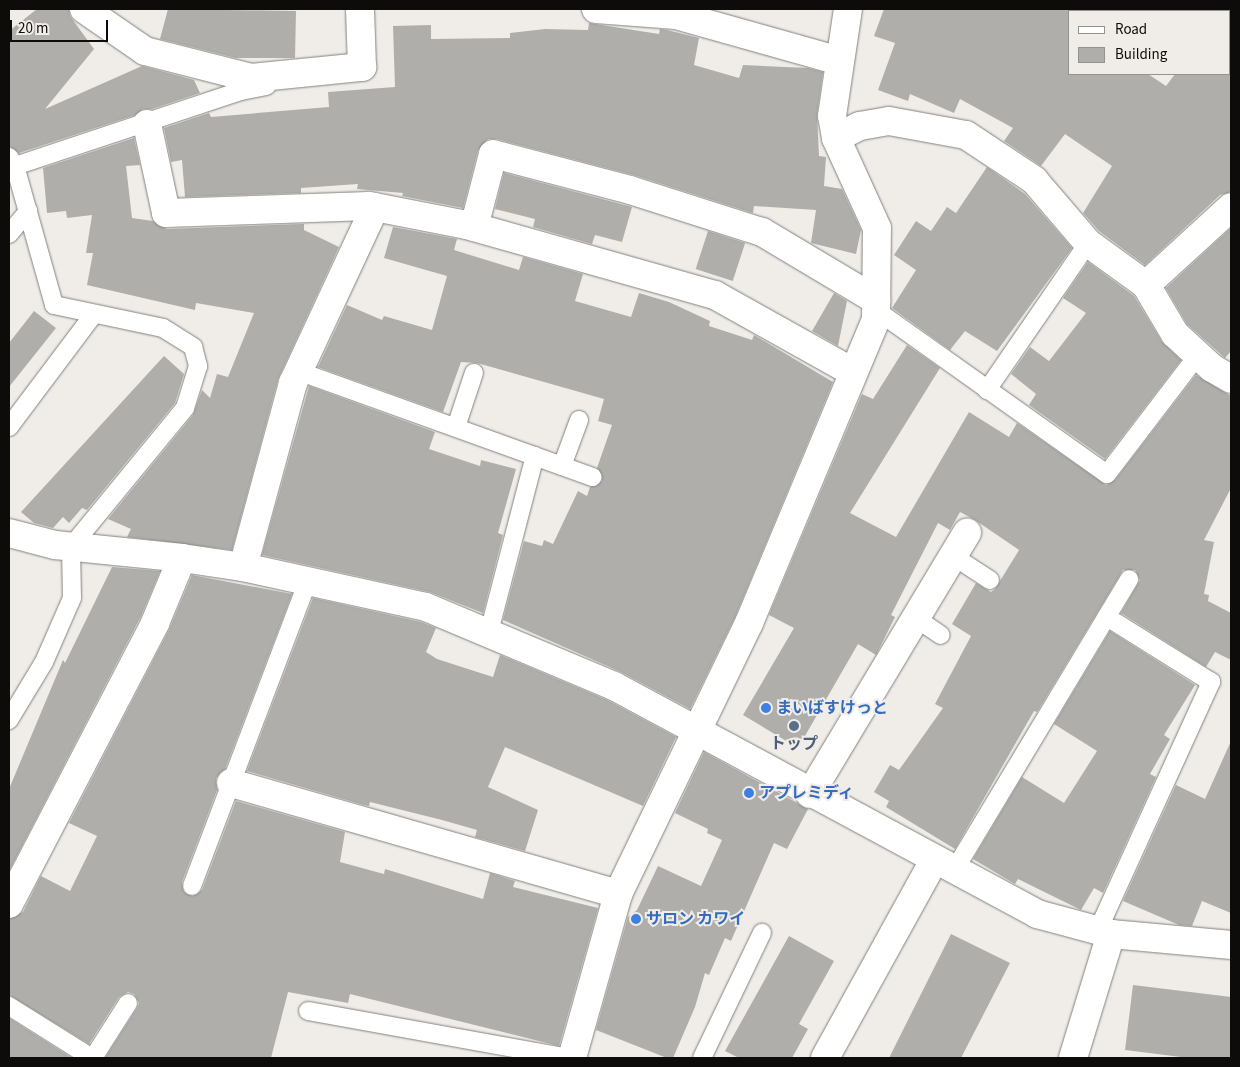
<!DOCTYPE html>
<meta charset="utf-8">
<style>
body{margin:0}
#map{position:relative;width:1240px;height:1067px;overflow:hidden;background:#f0ede9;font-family:"Source Sans 3","Noto Sans JP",sans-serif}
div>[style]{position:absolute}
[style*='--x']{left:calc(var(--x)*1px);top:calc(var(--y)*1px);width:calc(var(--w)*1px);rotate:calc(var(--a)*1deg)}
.building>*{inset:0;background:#b0aeaa;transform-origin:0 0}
.roads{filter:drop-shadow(0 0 1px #83817d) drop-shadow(0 0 1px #83817d)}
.lane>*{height:18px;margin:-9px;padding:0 9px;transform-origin:9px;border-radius:9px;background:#fff}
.street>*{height:28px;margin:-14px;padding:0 14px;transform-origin:14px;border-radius:14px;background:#fff}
.dots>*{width:14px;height:14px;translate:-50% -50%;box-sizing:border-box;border:2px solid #f0ede9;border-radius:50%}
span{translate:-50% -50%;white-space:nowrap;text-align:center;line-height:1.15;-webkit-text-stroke:4px #f0ede9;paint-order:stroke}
.shop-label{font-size:16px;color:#366cbe;font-weight:700}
.left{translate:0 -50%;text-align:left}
.service-label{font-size:16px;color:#4e5e75;font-weight:700}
.frame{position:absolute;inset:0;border:10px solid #0d0c0b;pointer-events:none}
.legend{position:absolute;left:1068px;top:10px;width:162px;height:65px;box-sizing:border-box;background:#f0ede9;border:1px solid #959390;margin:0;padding:6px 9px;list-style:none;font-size:15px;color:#0d0c0b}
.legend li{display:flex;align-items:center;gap:10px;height:25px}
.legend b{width:25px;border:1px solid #959390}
.scale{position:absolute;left:10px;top:20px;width:98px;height:22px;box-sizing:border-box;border:2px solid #0d0c0b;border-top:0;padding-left:6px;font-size:15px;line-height:18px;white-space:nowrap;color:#0d0c0b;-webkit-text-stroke:4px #f0ede9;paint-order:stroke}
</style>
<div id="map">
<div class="building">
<div style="clip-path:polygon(37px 9px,69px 9px,70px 16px,94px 49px,45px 109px,142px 66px,194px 80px,200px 93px,152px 109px,143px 109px,135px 115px,19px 153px,9px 146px,9px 31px)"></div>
<div style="clip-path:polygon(168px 9px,296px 11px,295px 58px,236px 58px,160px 39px)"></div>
<div style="clip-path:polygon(884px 9px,1069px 9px,1069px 74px,1148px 74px,1166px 86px,1175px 74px,1231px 74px,1231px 192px,1220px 195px,1145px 265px,1099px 231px,1083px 213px,1112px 166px,1065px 134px,1041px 166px,1004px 141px,1013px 128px,960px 99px,954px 113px,910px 94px,908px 101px,878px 90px,895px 43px,874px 36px)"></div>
<div style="clip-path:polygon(589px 23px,659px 34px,660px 29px,667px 30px,699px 38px,694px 65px,739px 78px,743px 65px,808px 68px,823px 72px,817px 114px,819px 156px,826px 157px,824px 186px,842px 189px,861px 230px,856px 254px,811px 243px,816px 210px,754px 206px,753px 213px,634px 175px,497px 139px,488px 139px,478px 150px,463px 208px,402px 196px,403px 193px,357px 189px,358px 184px,301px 188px,301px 193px,185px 197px,182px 160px,171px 162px,164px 128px,209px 113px,211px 117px,329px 107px,328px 92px,395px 87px,393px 26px,431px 25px,431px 39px,510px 38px,510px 33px,545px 29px,588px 30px)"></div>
<div style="clip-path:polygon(134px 138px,140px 165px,126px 166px,132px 218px,153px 221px,167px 229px,304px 224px,304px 230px,339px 247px,278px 379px,232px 550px,127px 537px,131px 529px,108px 519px,193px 415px,202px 390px,210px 398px,217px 374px,228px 377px,254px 313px,196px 303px,195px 310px,87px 285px,93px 253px,86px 253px,92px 215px,67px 218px,66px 211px,47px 213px,43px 168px)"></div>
<div style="clip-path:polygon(987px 167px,1025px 194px,1072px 248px,997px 351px,965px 331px,950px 350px,892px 308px,916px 270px,894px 255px,916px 221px,931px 231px,947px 207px,956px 213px)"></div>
<div style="clip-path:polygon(504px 173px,632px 207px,622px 242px,595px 235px,592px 244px,533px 227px,535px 219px,495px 209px)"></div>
<div style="clip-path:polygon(393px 227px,457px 239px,454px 250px,519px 270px,523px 257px,583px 274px,575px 301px,631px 317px,639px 293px,669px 302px,710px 321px,709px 326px,752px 340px,754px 335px,833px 382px,735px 617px,690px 709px,621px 672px,503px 620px,524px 541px,542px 546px,544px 540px,553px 544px,578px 491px,587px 496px,590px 487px,602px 481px,602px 475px,597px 468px,612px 425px,598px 421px,604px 399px,477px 363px,461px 362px,443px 412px,318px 367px,347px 305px,382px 320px,384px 316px,432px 330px,447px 276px,384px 258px)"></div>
<div style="clip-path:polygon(1231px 228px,1231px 351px,1225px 358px,1187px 324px,1166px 288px)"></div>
<div style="left:708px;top:231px;width:39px;height:40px;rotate:18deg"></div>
<div style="clip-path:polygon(1088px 262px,1134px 296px,1162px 342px,1181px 360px,1105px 459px,1029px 405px,1036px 394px,1011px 374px,1030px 347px,1049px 361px,1086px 313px,1063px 298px)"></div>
<div style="clip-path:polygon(834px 293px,847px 301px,838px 346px,812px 331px)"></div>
<div style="clip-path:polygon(34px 311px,56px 328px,9px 387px,9px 343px)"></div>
<div style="clip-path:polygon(907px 345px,940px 368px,850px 513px,896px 537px,969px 412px,1009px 437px,1017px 423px,1106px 485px,1115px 480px,1196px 375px,1231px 396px,1231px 488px,1204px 540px,1214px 542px,1204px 594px,1209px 595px,1208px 601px,1231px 613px,1231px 660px,1215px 652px,1206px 667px,1121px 613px,1140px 580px,1135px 570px,1123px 570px,1037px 712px,1034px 711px,955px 849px,886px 807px,889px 801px,874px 792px,890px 765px,899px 770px,943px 708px,935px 704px,971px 636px,952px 624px,976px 583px,991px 592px,995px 589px,1019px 550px,975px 520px,960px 512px,950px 530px,938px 523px,891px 615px,895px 617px,876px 655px,858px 644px,798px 748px,743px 715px,794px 628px,769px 615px,862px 394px,873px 399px)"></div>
<div style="clip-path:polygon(164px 356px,184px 374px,175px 403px,87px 510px,82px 508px,69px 523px,63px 517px,53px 528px,34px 523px,21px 512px)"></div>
<div style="clip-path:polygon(309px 386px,435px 432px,429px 449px,480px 466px,481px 460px,516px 469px,498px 533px,503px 535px,483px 613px,430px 592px,262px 555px)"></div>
<div style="clip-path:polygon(112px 567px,160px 571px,141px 616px,9px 871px,9px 789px,63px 660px,65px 663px)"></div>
<div style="clip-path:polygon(192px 575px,292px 594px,225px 769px,216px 778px,217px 790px,182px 882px,184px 892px,193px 896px,202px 890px,236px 801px,345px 832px,340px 862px,384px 874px,385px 869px,483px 899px,490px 873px,515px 881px,513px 887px,598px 908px,559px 1046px,350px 994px,348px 1003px,288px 992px,271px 1058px,105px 1058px,137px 1008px,139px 1003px,134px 994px,128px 992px,119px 997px,89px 1044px,9px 995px,9px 919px,23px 912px,41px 876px,70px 891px,97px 836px,69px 823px,169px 630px)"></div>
<div style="clip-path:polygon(313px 598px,421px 622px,436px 628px,426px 652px,437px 659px,493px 677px,500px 655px,607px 700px,676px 737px,643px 806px,505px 747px,488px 787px,538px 810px,525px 851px,475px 837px,477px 830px,442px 820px,370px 802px,369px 806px,364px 805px,247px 771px)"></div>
<div style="clip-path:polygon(1110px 631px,1195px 685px,1164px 735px,1170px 739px,1150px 774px,1156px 777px,1103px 893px,1094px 888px,1081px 910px,1018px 879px,1015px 884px,973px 859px,1022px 777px,1064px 803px,1097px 751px,1054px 724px)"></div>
<div style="clip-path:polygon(1231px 741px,1231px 913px,1202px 901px,1192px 926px,1179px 925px,1123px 901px,1176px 785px,1205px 799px)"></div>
<div style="clip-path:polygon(704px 752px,808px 809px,787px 849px,774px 843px,731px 941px,725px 938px,709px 975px,705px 973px,695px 1007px,673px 1058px,667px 1058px,596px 1030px,628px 917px,637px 910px,658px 866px,701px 886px,722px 840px,707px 833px,708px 829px,675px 813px)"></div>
<div style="clip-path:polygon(951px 934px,1010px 963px,961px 1058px,889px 1058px)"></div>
<div style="clip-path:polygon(789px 936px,834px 961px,799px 1024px,808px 1029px,792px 1058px,739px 1058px,725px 1051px)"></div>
<div style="clip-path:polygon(1133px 985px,1231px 997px,1231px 1058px,1189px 1058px,1125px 1050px)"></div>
<div style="clip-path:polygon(9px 1018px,72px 1058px,9px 1058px)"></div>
</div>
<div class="roads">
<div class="lane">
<div style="--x:9;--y:157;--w:11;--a:56"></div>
<div style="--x:15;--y:166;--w:144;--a:74.3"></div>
<div style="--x:54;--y:305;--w:111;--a:11.9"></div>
<div style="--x:163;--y:328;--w:36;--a:32"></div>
<div style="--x:193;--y:347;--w:20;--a:75"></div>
<div style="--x:198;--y:366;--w:44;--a:107.2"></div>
<div style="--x:185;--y:408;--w:180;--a:129.4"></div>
<div style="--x:71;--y:547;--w:51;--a:88.9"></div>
<div style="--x:72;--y:598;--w:70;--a:113.6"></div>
<div style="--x:44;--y:662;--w:68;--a:121.1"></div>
<div style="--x:15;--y:166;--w:238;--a:-18.4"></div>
<div style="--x:241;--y:91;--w:26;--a:-11"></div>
<div style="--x:9;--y:234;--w:30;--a:-50"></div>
<div style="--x:876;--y:310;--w:283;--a:35.4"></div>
<div style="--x:1107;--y:474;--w:150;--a:-52.6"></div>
<div style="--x:298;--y:371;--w:313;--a:19.8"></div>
<div style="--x:987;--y:390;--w:178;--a:-55.5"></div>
<div style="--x:9;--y:427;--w:140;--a:-53.1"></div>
<div style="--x:456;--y:427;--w:57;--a:-71.6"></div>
<div style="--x:562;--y:466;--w:49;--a:-69.7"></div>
<div style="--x:953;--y:556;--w:44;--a:33"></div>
<div style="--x:914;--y:617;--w:32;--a:34"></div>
<div style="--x:489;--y:632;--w:182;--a:-75.4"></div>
<div style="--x:955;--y:869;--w:338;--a:-59"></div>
<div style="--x:192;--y:886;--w:326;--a:-69.2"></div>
<div style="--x:1098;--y:930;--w:273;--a:-65.5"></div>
<div style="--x:1211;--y:682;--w:123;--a:-148"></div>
<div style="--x:9;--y:1006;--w:98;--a:32.1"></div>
<div style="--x:308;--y:1011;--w:264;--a:10.2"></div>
<div style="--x:93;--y:1058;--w:65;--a:-57.5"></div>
<div style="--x:702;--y:1058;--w:139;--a:-64.4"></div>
</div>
<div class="street">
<div style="--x:84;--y:9;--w:74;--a:34.5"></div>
<div style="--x:145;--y:51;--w:109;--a:14.3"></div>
<div style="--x:251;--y:78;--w:112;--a:-5.7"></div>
<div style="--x:362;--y:67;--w:58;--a:-92"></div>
<div style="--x:596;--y:9;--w:80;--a:4.3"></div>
<div style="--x:676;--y:15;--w:170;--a:15.7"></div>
<div style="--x:1122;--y:9;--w:4;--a:27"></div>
<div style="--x:1155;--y:11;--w:2;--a:-63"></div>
<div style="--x:147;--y:124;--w:91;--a:77.9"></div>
<div style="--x:166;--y:213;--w:203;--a:-2"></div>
<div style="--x:369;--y:206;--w:100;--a:11"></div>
<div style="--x:467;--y:225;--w:258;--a:15.8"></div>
<div style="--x:715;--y:295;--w:158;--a:29.2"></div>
<div style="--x:836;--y:138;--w:27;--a:-27"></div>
<div style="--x:860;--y:126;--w:29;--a:-10"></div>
<div style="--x:889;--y:121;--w:78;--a:10.3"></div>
<div style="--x:966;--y:135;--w:82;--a:33.5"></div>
<div style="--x:1034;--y:180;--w:83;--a:49.4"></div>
<div style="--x:1088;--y:243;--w:72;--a:35.9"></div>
<div style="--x:1146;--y:285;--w:57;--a:59.4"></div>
<div style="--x:1175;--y:334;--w:50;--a:42.6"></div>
<div style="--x:1212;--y:368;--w:22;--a:30"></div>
<div style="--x:474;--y:227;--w:75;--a:-75.4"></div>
<div style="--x:493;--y:154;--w:142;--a:14.7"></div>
<div style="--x:630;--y:190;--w:139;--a:17.7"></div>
<div style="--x:762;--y:232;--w:133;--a:30.8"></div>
<div style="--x:1146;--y:285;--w:115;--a:-42.5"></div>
<div style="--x:9;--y:533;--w:48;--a:14.6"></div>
<div style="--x:55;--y:545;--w:128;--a:5.8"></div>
<div style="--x:182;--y:558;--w:62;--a:8.4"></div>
<div style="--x:243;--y:567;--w:187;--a:12.3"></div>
<div style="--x:426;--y:607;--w:204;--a:22.8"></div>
<div style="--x:614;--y:686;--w:481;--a:28.3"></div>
<div style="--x:1037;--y:914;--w:77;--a:15.1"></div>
<div style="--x:1111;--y:934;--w:121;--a:5.2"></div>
<div style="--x:243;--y:567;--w:191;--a:-74.8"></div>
<div style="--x:293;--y:383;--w:194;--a:-65"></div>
<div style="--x:231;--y:783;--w:403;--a:16"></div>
<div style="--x:810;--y:794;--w:305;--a:-59"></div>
<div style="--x:9;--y:904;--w:317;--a:-62.5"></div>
<div style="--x:155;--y:623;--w:70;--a:-67.4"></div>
<div style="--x:572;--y:1058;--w:170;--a:-74.3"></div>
<div style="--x:618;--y:894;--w:301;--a:-64.2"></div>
<div style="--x:749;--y:623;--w:329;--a:-67.3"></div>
<div style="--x:876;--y:319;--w:91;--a:-89.4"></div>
<div style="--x:877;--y:228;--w:99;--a:-114.5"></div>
<div style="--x:836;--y:138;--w:22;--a:-100"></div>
<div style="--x:832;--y:116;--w:108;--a:-81.5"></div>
<div style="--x:825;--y:1058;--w:227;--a:-61.1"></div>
<div style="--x:1073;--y:1058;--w:130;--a:-73"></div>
</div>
</div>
<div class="dots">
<div style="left:766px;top:708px;background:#3f7fe0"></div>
<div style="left:794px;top:726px;background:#5c6f8a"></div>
<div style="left:749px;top:793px;background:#3f7fe0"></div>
<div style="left:636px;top:919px;background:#3f7fe0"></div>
</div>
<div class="shop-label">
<span class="left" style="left:776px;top:708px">まいばすけっと</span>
<span class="left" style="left:759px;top:793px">アプレミディ</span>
<span class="left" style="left:646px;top:919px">サロン カワイ</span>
</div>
<div class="service-label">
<span style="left:794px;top:744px">トップ</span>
</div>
<div class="frame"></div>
<ul class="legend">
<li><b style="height:6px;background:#fff"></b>Road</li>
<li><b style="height:14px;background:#b0aeaa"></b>Building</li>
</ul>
<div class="scale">20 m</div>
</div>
